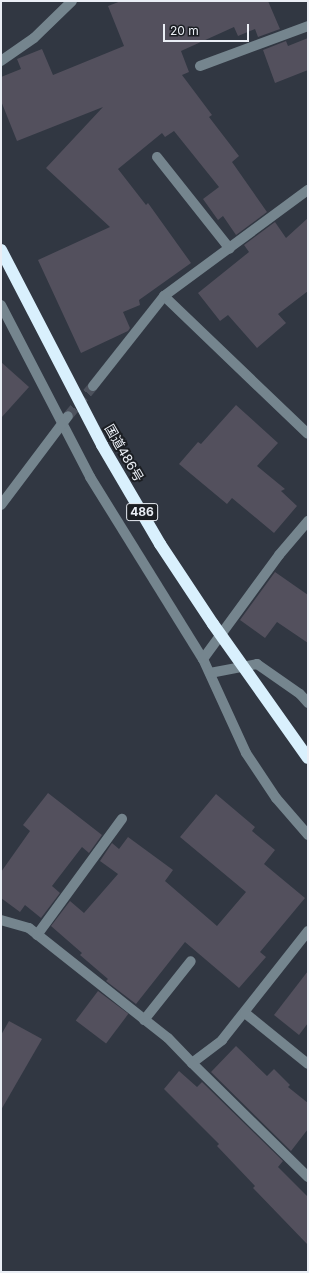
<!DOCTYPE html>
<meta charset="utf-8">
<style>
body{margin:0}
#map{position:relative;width:309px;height:1273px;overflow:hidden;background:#313742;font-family:Inter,"Noto Sans JP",sans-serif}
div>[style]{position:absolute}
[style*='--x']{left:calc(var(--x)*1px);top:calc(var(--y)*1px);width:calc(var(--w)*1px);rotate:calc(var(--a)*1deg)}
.building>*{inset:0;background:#53505d;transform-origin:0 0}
.minor-tunnel>*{height:10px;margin-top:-5px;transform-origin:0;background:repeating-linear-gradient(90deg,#4d525d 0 10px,transparent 0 15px)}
.minor>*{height:10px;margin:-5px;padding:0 5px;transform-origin:5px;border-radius:5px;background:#75858e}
.highway-bridge>*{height:12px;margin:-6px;padding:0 6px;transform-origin:6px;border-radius:6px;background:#d9f0fd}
span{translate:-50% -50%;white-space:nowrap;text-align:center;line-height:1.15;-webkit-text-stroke:4px #1b1e23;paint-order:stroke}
.shield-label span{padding:1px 3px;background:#1b1e23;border:1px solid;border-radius:3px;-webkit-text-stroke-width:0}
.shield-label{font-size:12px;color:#eaeef5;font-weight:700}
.street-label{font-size:13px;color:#eaeef5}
.frame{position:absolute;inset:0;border:2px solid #eaeef5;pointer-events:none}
.scale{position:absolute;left:163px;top:24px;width:86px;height:18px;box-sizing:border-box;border:2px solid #eaeef5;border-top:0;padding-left:5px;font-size:12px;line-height:14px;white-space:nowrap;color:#eaeef5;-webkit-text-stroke:3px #1b1e23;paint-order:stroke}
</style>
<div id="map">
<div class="building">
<div style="clip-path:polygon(121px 1px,268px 1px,280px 29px,258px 37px,255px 29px,238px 36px,234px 27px,181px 51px,189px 72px,182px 75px,212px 115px,209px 117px,239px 156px,232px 162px,267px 212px,236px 235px,223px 216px,218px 220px,203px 199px,219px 187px,174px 131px,165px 137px,162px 133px,118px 169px,146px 205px,148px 203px,191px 263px,139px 300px,140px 305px,123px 312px,130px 328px,128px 331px,81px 353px,38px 260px,110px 227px,46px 168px,103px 107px,17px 141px,1px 101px,1px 77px,21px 69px,17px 59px,42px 49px,53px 75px,124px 46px,108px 6px)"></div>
<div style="clip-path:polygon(308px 38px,308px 70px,275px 83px,263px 50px,286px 41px,288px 46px)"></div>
<div style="clip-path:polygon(308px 218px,308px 291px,278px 314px,286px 323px,257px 348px,228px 315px,220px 321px,198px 293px,249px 252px,244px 245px,275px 222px,286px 238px)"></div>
<div style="clip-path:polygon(1px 362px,29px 387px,1px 418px)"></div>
<div style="clip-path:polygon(236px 405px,278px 443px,257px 466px,285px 489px,281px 491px,297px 506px,274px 533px,232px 498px,227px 504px,179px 464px,198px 442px,201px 444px)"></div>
<div style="clip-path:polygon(275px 572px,308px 595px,308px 643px,277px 622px,265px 638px,240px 620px)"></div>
<div style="clip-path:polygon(48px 793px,102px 835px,89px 853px,82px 847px,52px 886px,60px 893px,41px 918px,25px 905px,20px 912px,1px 898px,1px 872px,30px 831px,23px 825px)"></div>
<div style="clip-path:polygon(216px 794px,255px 827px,252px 831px,275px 850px,264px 864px,305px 898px,260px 952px,266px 957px,239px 988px,185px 942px,136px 1004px,106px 981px,108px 979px,80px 955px,82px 953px,51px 926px,70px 901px,84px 913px,118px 874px,100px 861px,112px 843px,119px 849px,128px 837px,173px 870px,165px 881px,217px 926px,246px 892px,180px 837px)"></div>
<div style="clip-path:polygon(308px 971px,308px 1023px,299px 1035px,274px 1015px)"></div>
<div style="left:98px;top:991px;width:38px;height:37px;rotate:37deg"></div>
<div style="clip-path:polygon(9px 1021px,42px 1039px,1px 1110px,1px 1035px)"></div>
<div style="clip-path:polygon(236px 1046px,267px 1076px,274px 1069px,290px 1085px,288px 1087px,308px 1103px,308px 1129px,291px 1151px,211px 1072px)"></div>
<div style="clip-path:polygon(179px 1071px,197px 1087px,202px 1082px,283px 1161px,278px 1167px,308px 1197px,308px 1245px,253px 1188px,255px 1186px,217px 1146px,219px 1144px,164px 1089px)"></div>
</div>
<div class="minor-tunnel">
<div style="--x:68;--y:416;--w:39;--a:-50"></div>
</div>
<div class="minor">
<div style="--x:1;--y:61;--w:40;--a:-34.9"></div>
<div style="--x:34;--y:38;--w:53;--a:-44.2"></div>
<div style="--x:200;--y:66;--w:115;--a:-20.3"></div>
<div style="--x:157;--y:157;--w:117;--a:51.6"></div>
<div style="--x:164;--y:296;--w:199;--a:43.8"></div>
<div style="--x:1;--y:305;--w:194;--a:62.6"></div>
<div style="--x:90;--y:477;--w:214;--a:58.2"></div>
<div style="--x:203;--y:659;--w:103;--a:65.4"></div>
<div style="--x:246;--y:753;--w:54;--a:56.3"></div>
<div style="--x:276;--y:798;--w:49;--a:49.1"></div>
<div style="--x:93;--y:386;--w:115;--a:-51.7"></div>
<div style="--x:164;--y:296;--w:179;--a:-36.4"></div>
<div style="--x:1;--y:505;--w:111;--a:-53"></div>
<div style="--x:203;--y:659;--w:129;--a:-53.8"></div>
<div style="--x:279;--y:555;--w:45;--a:-49.5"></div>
<div style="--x:210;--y:673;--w:48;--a:-10.8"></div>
<div style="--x:257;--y:664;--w:52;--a:34.9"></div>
<div style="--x:300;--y:694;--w:12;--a:48"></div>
<div style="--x:1;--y:920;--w:29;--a:16"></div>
<div style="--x:29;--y:928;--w:177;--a:38.4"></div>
<div style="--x:168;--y:1038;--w:35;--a:46"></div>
<div style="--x:192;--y:1063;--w:38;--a:-37"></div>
<div style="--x:222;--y:1040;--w:139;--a:-51.7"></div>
<div style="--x:37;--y:935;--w:144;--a:-53.8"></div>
<div style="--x:245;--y:1013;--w:81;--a:39"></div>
<div style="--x:144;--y:1020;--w:75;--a:-51.5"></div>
<div style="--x:192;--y:1063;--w:163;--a:44.5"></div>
</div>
<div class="highway-bridge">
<div style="--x:1;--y:250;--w:220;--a:62.6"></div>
<div style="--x:102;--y:445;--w:115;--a:59.6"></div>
<div style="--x:160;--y:544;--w:96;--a:56.5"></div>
<div style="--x:213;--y:624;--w:164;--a:54.7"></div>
</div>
<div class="shield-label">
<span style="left:142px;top:512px">486</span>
</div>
<div class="street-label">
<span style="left:124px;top:453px;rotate:60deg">国道486号</span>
</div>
<div class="frame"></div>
<div class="scale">20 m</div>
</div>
